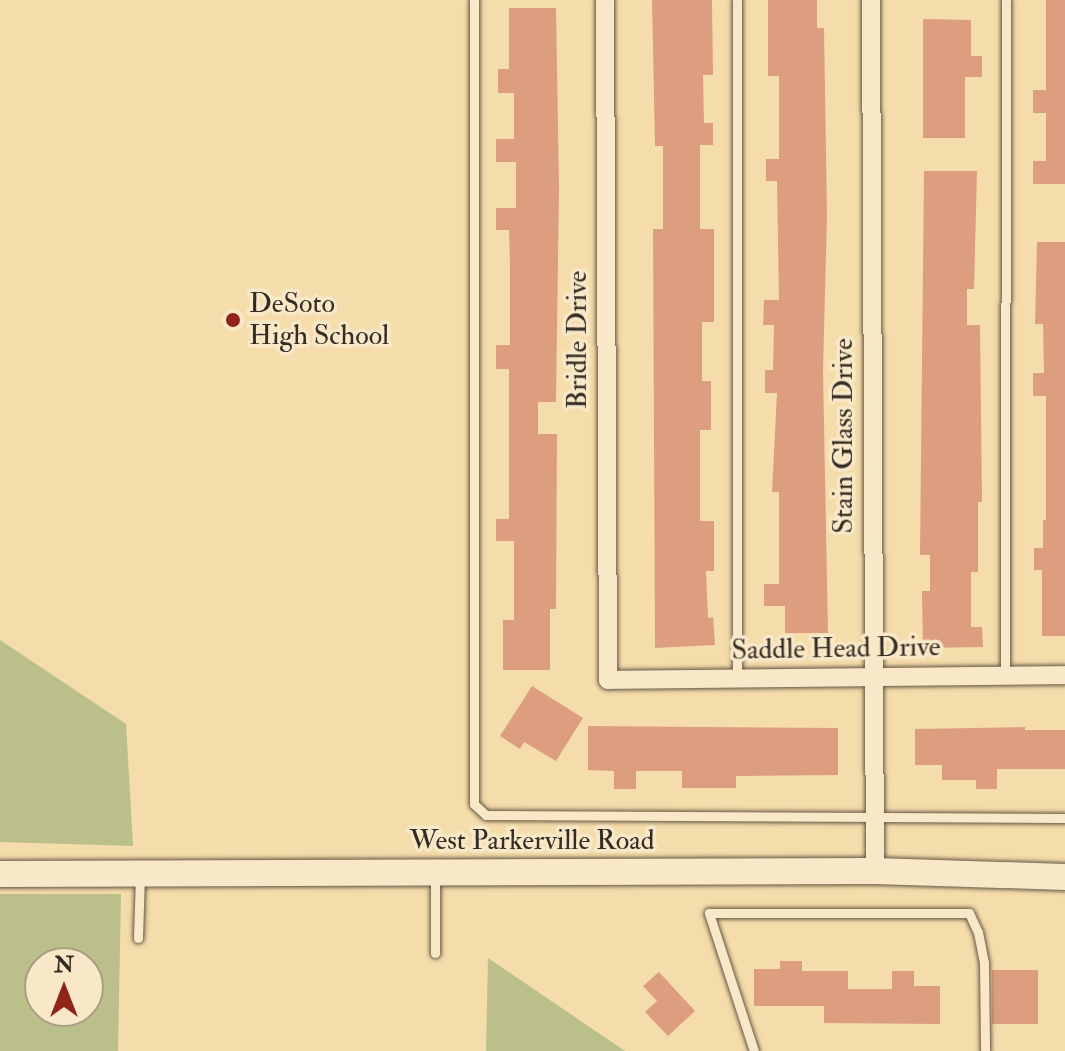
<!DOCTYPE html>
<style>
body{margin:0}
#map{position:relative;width:1065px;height:1051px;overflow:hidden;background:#f5dcab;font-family:"IM FELL Double Pica",serif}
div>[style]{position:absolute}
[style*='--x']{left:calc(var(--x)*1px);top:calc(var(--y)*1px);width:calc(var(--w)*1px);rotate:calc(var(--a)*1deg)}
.green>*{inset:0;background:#bbc08a}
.building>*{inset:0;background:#dc9e7f;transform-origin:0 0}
.roads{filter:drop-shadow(0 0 2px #645845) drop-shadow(0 0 2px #645845)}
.service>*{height:9px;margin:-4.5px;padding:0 4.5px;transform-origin:4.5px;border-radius:4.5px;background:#f8e8c8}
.minor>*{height:18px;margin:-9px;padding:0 9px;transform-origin:9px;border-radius:9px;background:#f8e8c8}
.secondary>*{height:26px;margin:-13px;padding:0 13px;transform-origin:13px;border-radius:13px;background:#f8e8c8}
.dots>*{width:22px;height:22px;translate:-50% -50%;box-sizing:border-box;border:4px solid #f8e8c8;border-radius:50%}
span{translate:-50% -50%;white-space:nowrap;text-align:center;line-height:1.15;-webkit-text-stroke:7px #f8e8c8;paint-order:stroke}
.poi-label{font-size:28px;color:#342c23}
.left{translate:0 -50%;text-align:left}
.street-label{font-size:28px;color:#342c23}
.north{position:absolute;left:24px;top:947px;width:80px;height:80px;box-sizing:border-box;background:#f8e8c8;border:2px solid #aa9d86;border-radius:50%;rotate:0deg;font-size:22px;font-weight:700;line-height:32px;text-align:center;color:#342c23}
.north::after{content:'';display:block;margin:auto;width:28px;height:36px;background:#8f2418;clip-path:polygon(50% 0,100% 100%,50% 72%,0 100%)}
</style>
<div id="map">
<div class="green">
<div style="clip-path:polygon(0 640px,126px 724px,133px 846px,0 842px)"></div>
<div style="clip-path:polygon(evenodd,0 894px,121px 894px,118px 1051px,0 1051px,0 894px,40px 963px,88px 963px,88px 1011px,40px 1011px,40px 963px)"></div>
<div style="clip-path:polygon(488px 958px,625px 1051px,486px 1051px)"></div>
</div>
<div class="building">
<div style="clip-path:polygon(652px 0,712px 0,713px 75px,703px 75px,704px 123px,713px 123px,713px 145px,700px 145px,700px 229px,714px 229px,714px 322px,702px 322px,702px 381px,711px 381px,711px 430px,700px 430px,700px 521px,714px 521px,714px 571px,706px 571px,708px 618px,713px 617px,715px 645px,655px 648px,653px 229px,663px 229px,663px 146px,655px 146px)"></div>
<div style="clip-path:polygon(768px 0,817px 0,817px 28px,824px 28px,827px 217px,823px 370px,828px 633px,785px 633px,785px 606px,764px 606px,764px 584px,779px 584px,779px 492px,772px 492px,777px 393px,765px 393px,765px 370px,773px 370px,774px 325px,763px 325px,764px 300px,779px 300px,777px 181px,766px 181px,766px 159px,779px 159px,779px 76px,768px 76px)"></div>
<div style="clip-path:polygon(1046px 0,1065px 0,1065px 184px,1033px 184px,1033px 161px,1046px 161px,1046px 113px,1033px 113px,1033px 90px,1046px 90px)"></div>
<div style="clip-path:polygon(509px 8px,556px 8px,559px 188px,556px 402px,538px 402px,538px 434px,557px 434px,556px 609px,550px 609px,550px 670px,503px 670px,503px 620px,514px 620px,514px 541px,496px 541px,496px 519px,509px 519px,509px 369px,496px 369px,496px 345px,510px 345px,510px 265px,509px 230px,496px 230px,496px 208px,516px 208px,516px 162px,496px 162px,496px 139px,514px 139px,514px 93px,498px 93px,498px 69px,509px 69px)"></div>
<div style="clip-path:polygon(923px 19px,971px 20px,971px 56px,982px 56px,982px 77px,965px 77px,965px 138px,923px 138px)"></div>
<div style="clip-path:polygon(924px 171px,977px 171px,974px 289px,967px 289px,967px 325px,980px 325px,982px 502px,978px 502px,978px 572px,971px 572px,971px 627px,982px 627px,983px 647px,923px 648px,922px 591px,930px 591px,930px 555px,920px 555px)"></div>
<div style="clip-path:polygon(1037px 242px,1065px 242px,1065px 636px,1042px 636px,1042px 570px,1034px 570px,1034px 548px,1043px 548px,1043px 520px,1046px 520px,1046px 396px,1033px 396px,1033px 373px,1044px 373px,1043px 324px,1035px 324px)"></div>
<div style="clip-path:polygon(532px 686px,583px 718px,556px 761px,524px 742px,520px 749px,500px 736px)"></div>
<div style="clip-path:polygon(588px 726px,838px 728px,838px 775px,736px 776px,736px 788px,682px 788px,682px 771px,636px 771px,636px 789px,614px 789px,614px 771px,588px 770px)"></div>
<div style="clip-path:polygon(1025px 727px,1025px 730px,1065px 730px,1065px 769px,997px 769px,997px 789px,976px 789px,976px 780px,942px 780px,942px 765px,915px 765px,915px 729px)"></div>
<div style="clip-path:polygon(780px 961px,802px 961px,802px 971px,848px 971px,848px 989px,892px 989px,892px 971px,914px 971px,914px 986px,940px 986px,940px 1024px,824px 1023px,824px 1006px,754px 1006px,754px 969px,780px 969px)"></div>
<div style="left:992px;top:970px;width:46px;height:54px"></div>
<div style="clip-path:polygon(659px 972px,695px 1011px,668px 1036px,645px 1012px,657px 1001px,643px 986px)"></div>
</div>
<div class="roads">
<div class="service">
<div style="--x:474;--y:0;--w:804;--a:90"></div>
<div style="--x:474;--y:804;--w:16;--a:43"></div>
<div style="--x:486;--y:815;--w:579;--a:0.3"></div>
<div style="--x:737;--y:0;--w:678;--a:90"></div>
<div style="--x:1005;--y:675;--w:675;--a:-89.92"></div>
<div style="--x:435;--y:874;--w:79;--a:90"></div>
<div style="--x:138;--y:938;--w:63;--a:-88.2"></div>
<div style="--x:754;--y:1051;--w:145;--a:-108.1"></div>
<div style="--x:709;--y:913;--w:260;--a:0"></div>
<div style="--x:969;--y:913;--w:21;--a:65"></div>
<div style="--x:978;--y:932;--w:32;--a:79"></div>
<div style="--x:984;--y:963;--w:88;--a:89.3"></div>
</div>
<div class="minor">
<div style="--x:605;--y:0;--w:680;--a:89.75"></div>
<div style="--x:608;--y:680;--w:457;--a:-0.6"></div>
<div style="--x:871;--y:0;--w:871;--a:89.74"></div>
</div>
<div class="secondary">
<div style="--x:0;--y:874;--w:875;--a:-0.2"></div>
<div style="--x:875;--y:871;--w:190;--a:1.8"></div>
</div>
</div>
<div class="dots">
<div style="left:233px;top:320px;background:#8f2418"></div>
</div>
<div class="poi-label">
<span class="left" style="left:249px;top:320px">DeSoto<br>High School</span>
</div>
<div class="street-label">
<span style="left:578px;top:340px;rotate:-90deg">Bridle Drive</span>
<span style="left:844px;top:436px;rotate:-90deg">Stain Glass Drive</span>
<span style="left:836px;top:649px;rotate:-1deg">Saddle Head Drive</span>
<span style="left:532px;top:841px">West Parkerville Road</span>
</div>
<div class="north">N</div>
</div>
